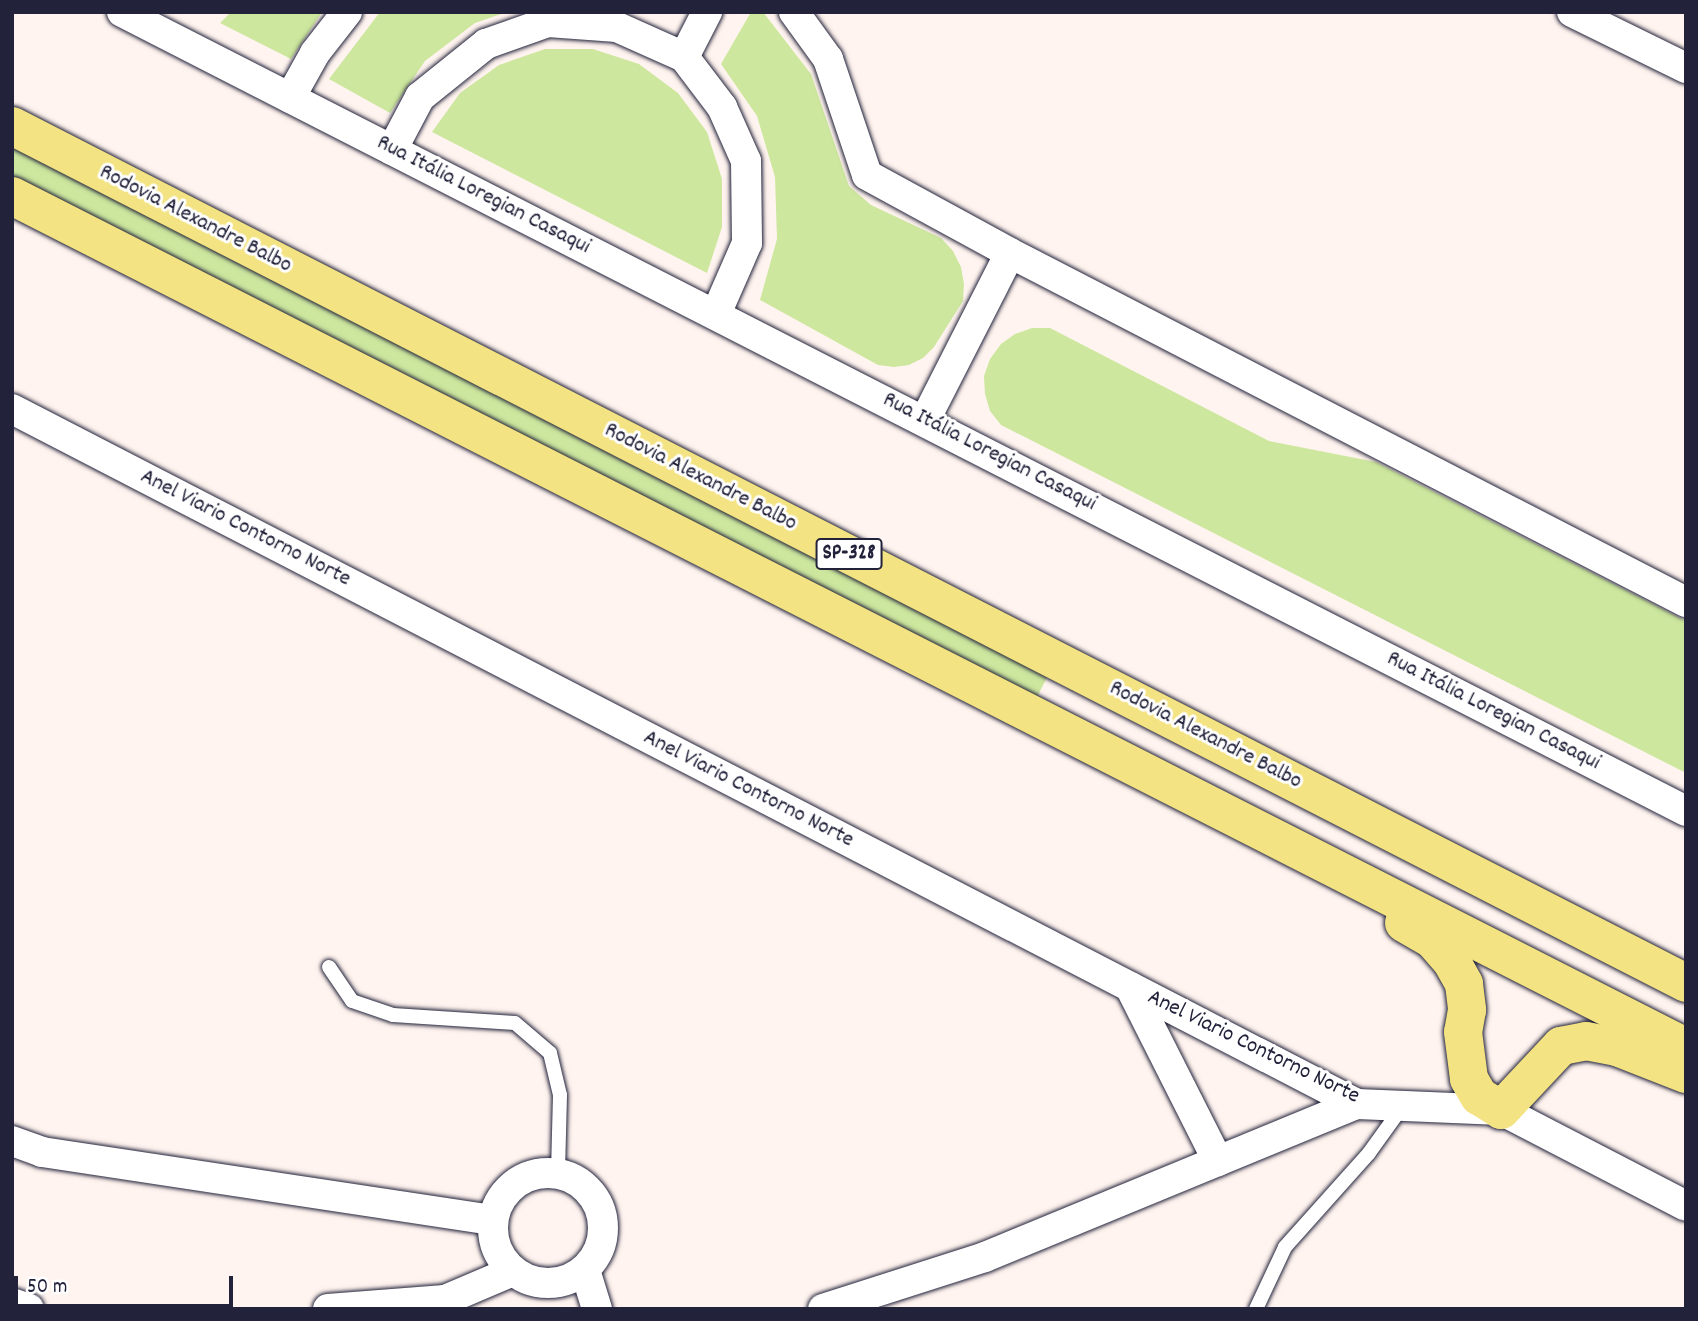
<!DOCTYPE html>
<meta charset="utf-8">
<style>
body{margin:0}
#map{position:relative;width:1698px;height:1321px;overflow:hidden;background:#fff4ef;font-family:Dekko,sans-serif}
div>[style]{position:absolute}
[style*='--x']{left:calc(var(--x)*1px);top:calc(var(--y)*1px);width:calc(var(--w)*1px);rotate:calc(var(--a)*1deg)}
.green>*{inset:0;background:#cde79e;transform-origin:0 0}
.roads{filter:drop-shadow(0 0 2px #22223b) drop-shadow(0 0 2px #22223b)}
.lane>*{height:14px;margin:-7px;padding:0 7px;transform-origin:7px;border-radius:7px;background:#fff}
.street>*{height:30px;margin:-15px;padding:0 15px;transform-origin:15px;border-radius:15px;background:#fff}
.street>.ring{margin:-15px;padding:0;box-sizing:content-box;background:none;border:30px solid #fff;border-radius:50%}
.highway>*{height:38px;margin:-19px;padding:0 19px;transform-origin:19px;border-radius:19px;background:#f4e382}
span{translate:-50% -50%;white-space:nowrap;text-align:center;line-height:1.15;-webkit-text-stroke:6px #fff;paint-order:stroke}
.shield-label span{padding:2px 5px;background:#fff;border:2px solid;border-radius:5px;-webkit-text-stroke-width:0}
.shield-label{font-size:21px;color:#22223b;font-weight:700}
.street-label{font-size:23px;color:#22223b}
.frame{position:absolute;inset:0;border:14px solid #22223b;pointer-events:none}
.scale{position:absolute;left:14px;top:1276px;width:219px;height:32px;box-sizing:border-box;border:4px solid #22223b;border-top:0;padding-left:9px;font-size:21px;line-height:24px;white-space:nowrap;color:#22223b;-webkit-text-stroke:5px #fff;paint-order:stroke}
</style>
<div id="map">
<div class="green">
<div style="clip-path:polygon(231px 12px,322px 12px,291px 59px,220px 23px)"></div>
<div style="clip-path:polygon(380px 12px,507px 12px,475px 23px,425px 61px,390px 113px,329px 79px)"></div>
<div style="clip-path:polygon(751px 12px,763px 12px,811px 74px,849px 186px,871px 205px,941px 238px,953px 251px,961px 267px,964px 284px,963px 301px,934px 347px,923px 358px,909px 365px,894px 367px,878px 365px,760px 300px,777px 239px,775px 177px,757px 116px,721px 64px)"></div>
<div style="clip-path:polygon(545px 49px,593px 49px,639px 64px,678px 93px,707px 132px,722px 179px,722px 227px,707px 273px,432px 132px,460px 93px,499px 65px)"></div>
<div style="left:12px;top:147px;width:1163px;height:32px;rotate:27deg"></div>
<div style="clip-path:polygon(1032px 328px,1050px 328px,1269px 441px,1376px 462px,1686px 621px,1686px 773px,1001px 425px,990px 411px,985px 394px,984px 376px,990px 359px,1001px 344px,1015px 334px)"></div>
</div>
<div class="roads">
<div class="lane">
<div style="--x:329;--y:967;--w:41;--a:55.9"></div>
<div style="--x:352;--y:1001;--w:43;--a:18.9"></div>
<div style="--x:393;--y:1015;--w:122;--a:3.8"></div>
<div style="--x:515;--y:1023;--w:46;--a:40.6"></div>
<div style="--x:550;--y:1053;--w:43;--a:76.6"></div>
<div style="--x:560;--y:1095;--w:78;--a:91.5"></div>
<div style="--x:1256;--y:1309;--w:68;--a:-64.9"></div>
<div style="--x:1285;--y:1247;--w:126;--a:-48.2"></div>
<div style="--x:1369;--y:1153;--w:57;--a:-54.3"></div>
</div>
<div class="street">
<div style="--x:122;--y:12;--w:1756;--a:27.06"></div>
<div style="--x:794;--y:12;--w:58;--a:54.1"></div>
<div style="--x:828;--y:59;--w:122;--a:71.4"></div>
<div style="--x:867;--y:175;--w:163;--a:28.6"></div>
<div style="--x:1010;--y:253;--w:761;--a:27.31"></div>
<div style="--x:1572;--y:12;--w:127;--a:26.2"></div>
<div style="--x:684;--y:57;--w:51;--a:-62.9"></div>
<div style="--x:290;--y:98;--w:51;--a:-60.9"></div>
<div style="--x:315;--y:53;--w:52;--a:-52"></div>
<div style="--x:392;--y:150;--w:60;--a:-62.2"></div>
<div style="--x:420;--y:97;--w:85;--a:-38.8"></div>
<div style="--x:486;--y:44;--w:66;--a:-19.5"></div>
<div style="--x:548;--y:22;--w:69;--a:4.1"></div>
<div style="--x:617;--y:27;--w:73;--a:24.1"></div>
<div style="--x:684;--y:57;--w:63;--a:52.8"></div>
<div style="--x:722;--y:107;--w:59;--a:66"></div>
<div style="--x:746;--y:161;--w:82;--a:89.3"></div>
<div style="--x:747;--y:243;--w:77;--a:113.6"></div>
<div style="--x:12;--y:409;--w:1514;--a:27.33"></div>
<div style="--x:1357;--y:1104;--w:144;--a:2.4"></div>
<div style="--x:1501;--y:1110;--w:208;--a:27.4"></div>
<div style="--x:925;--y:420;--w:187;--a:-63"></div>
<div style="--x:1130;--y:987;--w:195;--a:63.2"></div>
<div style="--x:12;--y:1141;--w:32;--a:20"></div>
<div style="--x:42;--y:1152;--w:456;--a:8.6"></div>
<div class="ring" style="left:493px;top:1173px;width:80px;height:80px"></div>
<div style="--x:585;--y:1270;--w:41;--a:72.9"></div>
<div style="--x:12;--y:1303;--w:18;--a:19"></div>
<div style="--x:328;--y:1309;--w:117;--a:-4.4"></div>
<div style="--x:445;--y:1300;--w:74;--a:-23.1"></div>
<div style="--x:823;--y:1309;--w:170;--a:-17.8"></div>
<div style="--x:985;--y:1257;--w:402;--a:-22.4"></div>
</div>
<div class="highway">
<div style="--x:12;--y:126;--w:1881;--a:27.11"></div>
<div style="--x:12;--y:196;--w:1878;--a:26.95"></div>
<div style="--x:1404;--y:923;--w:34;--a:30"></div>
<div style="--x:1433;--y:940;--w:29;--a:49"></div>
<div style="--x:1452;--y:962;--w:25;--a:61"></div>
<div style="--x:1464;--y:984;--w:26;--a:83"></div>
<div style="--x:1467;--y:1010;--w:22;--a:100"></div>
<div style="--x:1463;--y:1032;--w:47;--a:82.7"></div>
<div style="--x:1469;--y:1079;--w:20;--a:60"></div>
<div style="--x:1479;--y:1096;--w:26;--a:32"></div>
<div style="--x:1501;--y:1110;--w:88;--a:-46.8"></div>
<div style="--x:1561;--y:1046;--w:25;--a:-11"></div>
<div style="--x:1586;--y:1041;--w:32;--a:11"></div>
<div style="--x:1617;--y:1047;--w:74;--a:21.4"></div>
</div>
</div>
<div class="shield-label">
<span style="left:849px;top:554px">SP-328</span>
</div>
<div class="street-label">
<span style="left:483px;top:196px;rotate:27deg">Rua Itália Loregian Casaqui</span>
<span style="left:195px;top:220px;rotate:27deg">Rodovia Alexandre Balbo</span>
<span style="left:989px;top:453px;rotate:27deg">Rua Itália Loregian Casaqui</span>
<span style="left:700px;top:478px;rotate:27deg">Rodovia Alexandre Balbo</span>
<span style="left:245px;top:529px;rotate:27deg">Anel Viario Contorno Norte</span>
<span style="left:1493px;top:712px;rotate:27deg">Rua Itália Loregian Casaqui</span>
<span style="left:1205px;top:736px;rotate:27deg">Rodovia Alexandre Balbo</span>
<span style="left:748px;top:790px;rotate:27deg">Anel Viario Contorno Norte</span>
<span style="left:1253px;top:1048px;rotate:26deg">Anel Viario Contorno Norte</span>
</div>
<div class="frame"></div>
<div class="scale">50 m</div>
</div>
